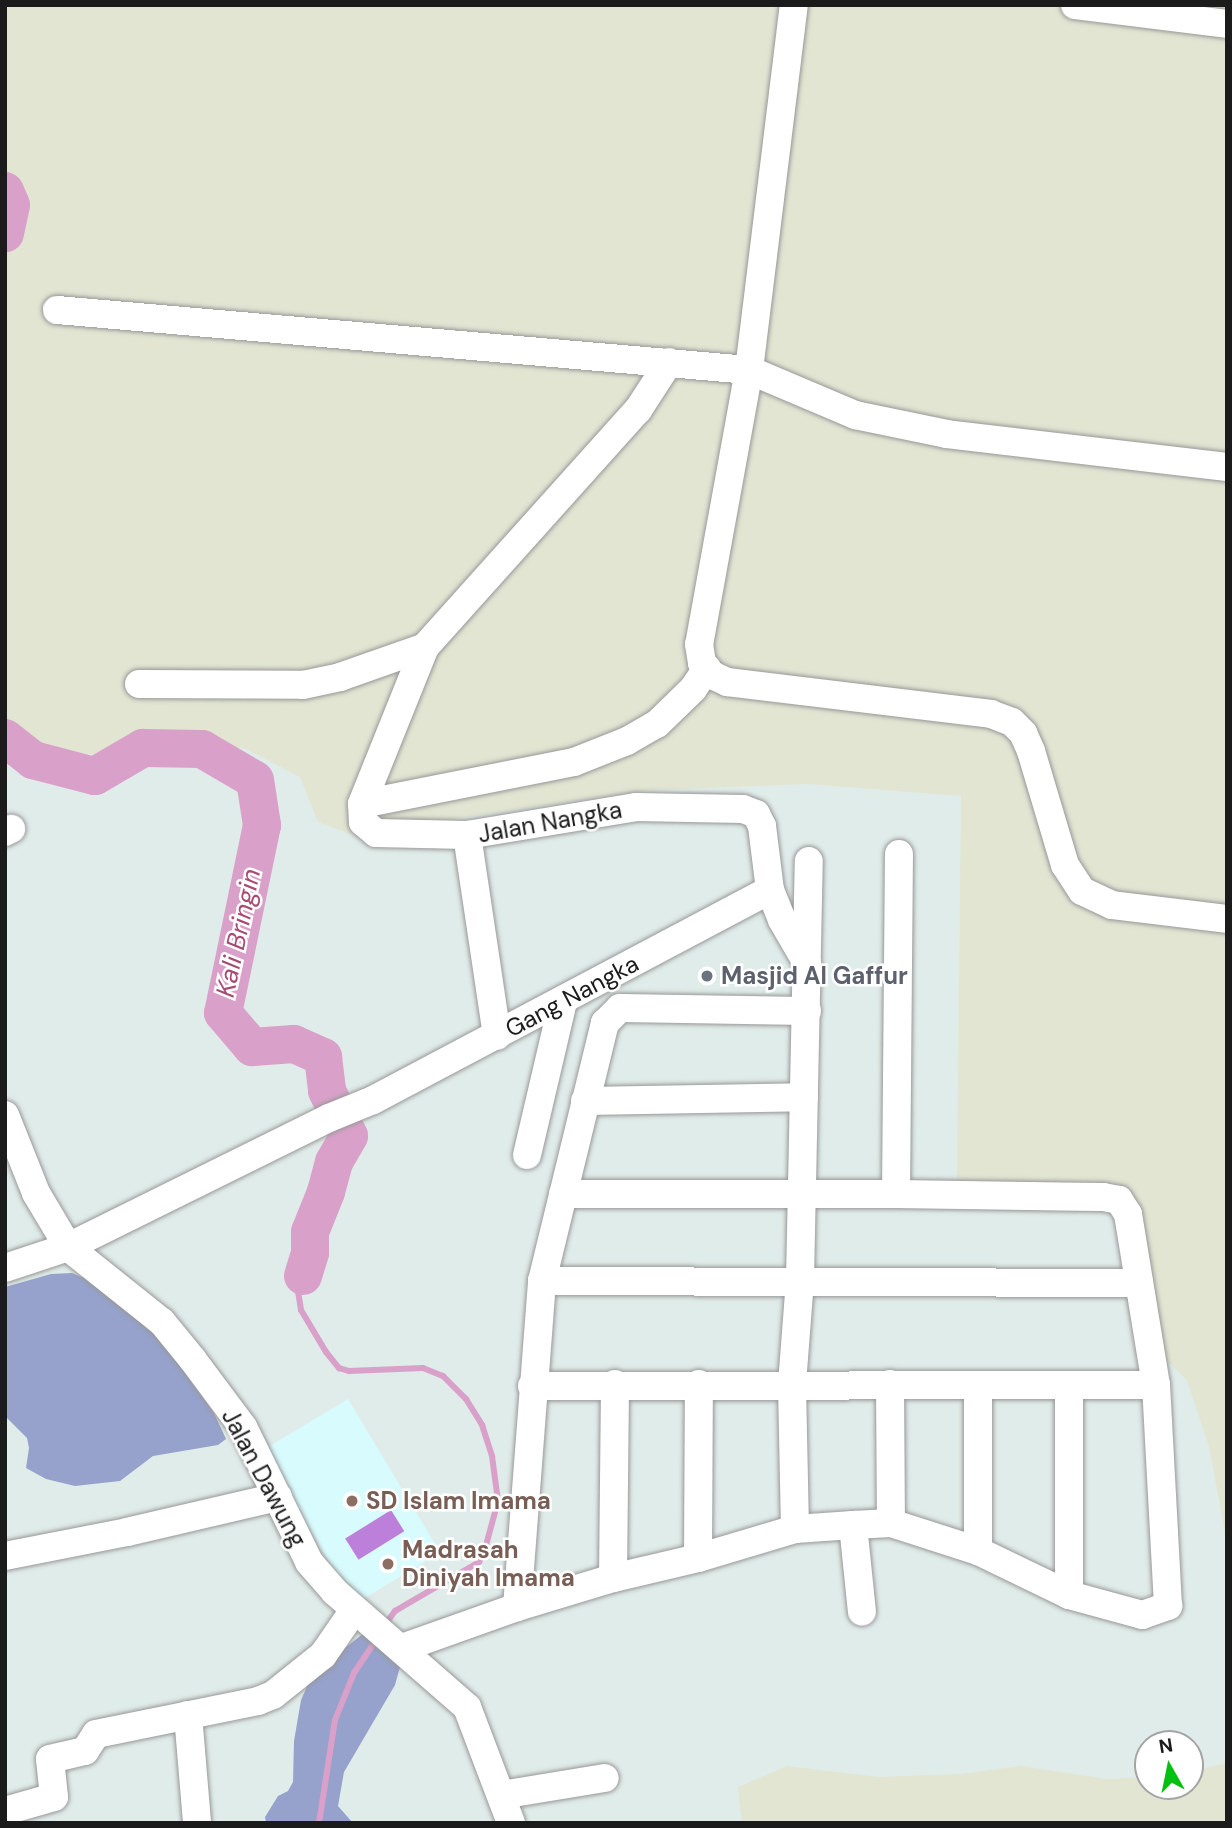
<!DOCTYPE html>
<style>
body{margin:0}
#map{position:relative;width:1232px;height:1828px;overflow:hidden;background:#e0ece9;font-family:"DM Sans",sans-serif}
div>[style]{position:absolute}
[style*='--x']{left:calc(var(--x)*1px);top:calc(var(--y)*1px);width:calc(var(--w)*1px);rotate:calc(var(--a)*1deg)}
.industrial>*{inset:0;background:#e1e5d2}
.education>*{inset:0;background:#d8fbfe;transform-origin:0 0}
.forest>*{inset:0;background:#96a2cb}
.pitch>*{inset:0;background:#bd80da;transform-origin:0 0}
.stream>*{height:6px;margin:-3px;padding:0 3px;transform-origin:3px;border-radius:3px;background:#d9a1c9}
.river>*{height:38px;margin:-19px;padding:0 19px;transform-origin:19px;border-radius:19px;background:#d9a1c9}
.roads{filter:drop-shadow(0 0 2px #989898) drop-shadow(0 0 2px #989898)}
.minor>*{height:28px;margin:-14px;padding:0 14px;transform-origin:14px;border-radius:14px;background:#fff}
.dots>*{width:19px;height:19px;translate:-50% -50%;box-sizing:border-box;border:4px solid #fff;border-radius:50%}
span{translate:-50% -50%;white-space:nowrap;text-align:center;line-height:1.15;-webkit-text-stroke:5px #fff;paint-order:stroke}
.street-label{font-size:24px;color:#1b1b1b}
.worship-label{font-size:24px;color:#5b616d;font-weight:700}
.left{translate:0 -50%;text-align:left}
.education-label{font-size:24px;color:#785e54;font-weight:700}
.water-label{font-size:26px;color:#a74b73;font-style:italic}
.frame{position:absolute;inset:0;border:7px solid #1b1b1b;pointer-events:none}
.north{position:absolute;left:1134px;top:1730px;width:70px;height:70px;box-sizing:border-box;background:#fff;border:2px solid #a4a4a4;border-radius:50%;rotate:351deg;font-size:19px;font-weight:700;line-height:28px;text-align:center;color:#1b1b1b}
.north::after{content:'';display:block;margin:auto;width:24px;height:32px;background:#06c011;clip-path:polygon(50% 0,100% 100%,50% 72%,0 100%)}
</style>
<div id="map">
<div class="industrial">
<div style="clip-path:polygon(5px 5px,1227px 5px,1227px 1543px,1209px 1446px,1187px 1380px,1166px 1360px,1123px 1187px,957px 1181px,961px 796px,808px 784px,649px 790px,350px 834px,318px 822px,300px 777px,246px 749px,197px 741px,146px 743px,106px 757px,44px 746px,5px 719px,5px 248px,19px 234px,13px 189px,5px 166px)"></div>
<div style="clip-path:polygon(1227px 1763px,1227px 1823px,742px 1823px,738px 1787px,787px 1766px,878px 1777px,960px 1774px,1021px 1766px,1106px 1779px,1148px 1777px,1148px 1786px,1190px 1786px,1190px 1772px)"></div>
</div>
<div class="education">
<div style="left:348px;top:1399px;width:179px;height:100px;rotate:59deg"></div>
</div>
<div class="forest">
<div style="clip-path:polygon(72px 1273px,91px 1281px,161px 1340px,214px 1413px,226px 1439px,218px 1445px,153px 1456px,120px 1481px,75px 1486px,46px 1479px,26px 1468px,29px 1448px,27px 1438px,5px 1416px,5px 1287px,51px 1274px)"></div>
<div style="clip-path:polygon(364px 1633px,400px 1667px,395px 1685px,344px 1772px,338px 1806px,353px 1823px,266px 1823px,265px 1817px,278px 1796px,288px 1791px,293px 1782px,294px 1741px,301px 1700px,309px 1682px,331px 1659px)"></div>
</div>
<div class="pitch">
<div style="left:391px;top:1510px;width:25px;height:54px;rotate:58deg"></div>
</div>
<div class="stream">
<div style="--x:303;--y:1276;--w:16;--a:108"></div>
<div style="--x:298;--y:1291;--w:19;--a:81"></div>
<div style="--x:301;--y:1310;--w:49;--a:59.2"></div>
<div style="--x:326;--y:1352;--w:21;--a:51"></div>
<div style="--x:339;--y:1368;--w:10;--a:17"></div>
<div style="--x:349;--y:1371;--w:74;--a:-2.3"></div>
<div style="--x:423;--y:1368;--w:22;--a:22"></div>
<div style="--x:443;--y:1376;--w:33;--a:45"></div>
<div style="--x:466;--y:1399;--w:31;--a:58"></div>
<div style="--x:482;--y:1425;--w:33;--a:72"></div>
<div style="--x:492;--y:1456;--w:45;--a:82.4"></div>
<div style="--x:498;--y:1501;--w:54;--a:105.1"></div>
<div style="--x:484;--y:1553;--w:10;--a:119"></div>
<div style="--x:479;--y:1562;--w:97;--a:149.7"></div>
<div style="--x:395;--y:1611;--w:17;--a:126"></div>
<div style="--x:319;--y:1823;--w:104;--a:-81.2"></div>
<div style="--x:335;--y:1720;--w:51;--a:-68"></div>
<div style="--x:354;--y:1673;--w:43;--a:-56.3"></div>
</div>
<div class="river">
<div style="--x:5;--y:191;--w:15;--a:67"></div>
<div style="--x:11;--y:205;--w:29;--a:102"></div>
<div style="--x:5;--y:738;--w:36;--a:38"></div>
<div style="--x:33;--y:760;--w:64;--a:14.5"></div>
<div style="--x:95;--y:776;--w:56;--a:-30.3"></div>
<div style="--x:143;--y:748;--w:59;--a:1"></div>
<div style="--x:202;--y:749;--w:61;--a:30.3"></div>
<div style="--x:255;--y:780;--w:46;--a:81.2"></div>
<div style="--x:262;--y:825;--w:192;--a:101.7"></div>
<div style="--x:223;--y:1013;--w:45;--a:49.5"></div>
<div style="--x:252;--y:1047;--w:42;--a:-4.1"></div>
<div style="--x:294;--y:1044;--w:32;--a:24"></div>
<div style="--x:323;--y:1057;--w:34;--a:83"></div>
<div style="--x:327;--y:1091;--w:50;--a:63.9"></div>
<div style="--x:349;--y:1136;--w:30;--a:120"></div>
<div style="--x:334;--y:1162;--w:31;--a:105"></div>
<div style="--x:326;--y:1192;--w:43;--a:111.8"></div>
<div style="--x:310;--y:1232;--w:21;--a:90"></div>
<div style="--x:310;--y:1253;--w:24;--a:107"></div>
</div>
<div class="roads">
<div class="minor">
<div style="--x:1075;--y:5;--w:153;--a:7.1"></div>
<div style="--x:57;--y:310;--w:695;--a:4.96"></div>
<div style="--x:749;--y:370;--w:368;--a:-83"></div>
<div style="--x:1227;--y:467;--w:282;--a:-173.3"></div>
<div style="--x:947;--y:434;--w:94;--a:-168.3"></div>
<div style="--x:855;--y:415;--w:115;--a:-157"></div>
<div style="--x:749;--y:370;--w:279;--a:100.3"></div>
<div style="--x:699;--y:644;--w:19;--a:81"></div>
<div style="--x:702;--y:663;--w:16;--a:50"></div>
<div style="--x:712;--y:675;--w:17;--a:25"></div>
<div style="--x:727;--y:682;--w:266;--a:6.9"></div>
<div style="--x:991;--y:714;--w:22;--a:21"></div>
<div style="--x:1012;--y:722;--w:16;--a:45"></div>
<div style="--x:1023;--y:733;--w:20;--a:66"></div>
<div style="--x:1031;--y:751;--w:119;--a:73.4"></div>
<div style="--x:1065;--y:865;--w:31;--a:57"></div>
<div style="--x:1082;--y:891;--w:33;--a:25"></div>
<div style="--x:1112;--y:905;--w:116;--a:6.9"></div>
<div style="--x:425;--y:647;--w:169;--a:111.9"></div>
<div style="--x:362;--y:804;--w:18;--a:87"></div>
<div style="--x:363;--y:822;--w:17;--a:40"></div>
<div style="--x:376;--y:833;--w:91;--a:1.3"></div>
<div style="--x:467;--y:835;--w:171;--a:-9.4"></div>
<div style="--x:636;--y:807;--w:107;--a:1.1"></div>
<div style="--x:743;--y:809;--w:14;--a:21"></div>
<div style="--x:756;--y:814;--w:13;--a:63"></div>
<div style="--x:762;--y:826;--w:64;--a:82.9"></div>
<div style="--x:770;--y:890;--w:32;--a:68"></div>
<div style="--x:782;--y:920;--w:50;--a:59.8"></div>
<div style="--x:139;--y:684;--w:164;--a:0.3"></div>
<div style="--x:303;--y:685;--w:38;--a:-12"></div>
<div style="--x:340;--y:677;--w:90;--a:-19.4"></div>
<div style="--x:425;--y:647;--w:319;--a:-48.1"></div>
<div style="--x:638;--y:410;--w:57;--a:-57.1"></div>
<div style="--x:362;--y:804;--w:216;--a:-11.2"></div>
<div style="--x:574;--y:762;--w:57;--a:-21.6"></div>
<div style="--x:627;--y:741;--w:34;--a:-30"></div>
<div style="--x:657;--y:724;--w:50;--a:-44.2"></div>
<div style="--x:693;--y:689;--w:25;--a:-56"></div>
<div style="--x:5;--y:832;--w:7;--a:-27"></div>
<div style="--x:467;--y:835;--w:203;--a:81.5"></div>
<div style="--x:585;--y:1101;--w:219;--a:-1"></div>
<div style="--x:5;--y:1115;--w:84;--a:68.3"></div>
<div style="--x:36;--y:1193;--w:63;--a:59.3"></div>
<div style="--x:68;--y:1247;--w:120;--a:38.6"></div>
<div style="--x:162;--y:1322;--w:49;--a:50.8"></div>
<div style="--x:193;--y:1360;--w:84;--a:53.3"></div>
<div style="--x:243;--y:1427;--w:150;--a:63.9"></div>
<div style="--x:309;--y:1562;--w:40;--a:49"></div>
<div style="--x:335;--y:1592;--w:175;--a:41.1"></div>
<div style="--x:467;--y:1707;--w:124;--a:69.2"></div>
<div style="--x:527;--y:1155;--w:158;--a:-76.8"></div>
<div style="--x:896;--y:1194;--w:340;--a:-89.5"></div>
<div style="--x:5;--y:1268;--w:66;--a:-18.4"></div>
<div style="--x:68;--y:1247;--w:291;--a:-26.3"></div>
<div style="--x:329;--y:1118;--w:48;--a:-22.2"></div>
<div style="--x:373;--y:1100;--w:449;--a:-27.9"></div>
<div style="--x:542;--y:1281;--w:597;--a:0.19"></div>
<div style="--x:890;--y:1384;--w:139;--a:89.6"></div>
<div style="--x:532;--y:1386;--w:624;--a:-0.09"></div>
<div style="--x:853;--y:1525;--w:87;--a:84.1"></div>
<div style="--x:795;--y:1529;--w:145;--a:-91.2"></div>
<div style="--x:792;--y:1384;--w:104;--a:-85.6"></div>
<div style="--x:800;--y:1280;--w:419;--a:-88.8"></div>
<div style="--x:978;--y:1551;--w:166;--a:-90"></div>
<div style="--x:5;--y:1556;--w:124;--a:-11.1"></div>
<div style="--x:127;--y:1532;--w:155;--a:-13.1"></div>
<div style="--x:698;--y:1558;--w:174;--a:-89.7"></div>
<div style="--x:613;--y:1578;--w:194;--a:-89.4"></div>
<div style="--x:1069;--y:1595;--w:210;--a:-90"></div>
<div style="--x:517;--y:1607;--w:327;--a:-85.6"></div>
<div style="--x:542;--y:1281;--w:266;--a:-76.3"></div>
<div style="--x:605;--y:1023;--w:21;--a:-45"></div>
<div style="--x:620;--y:1008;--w:187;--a:0.9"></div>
<div style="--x:402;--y:1648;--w:122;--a:-19.6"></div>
<div style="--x:517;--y:1607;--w:100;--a:-16.8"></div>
<div style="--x:613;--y:1578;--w:87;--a:-13.2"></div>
<div style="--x:698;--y:1558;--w:101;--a:-16.6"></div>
<div style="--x:795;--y:1529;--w:58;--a:-3.9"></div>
<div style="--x:853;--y:1525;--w:38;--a:-3"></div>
<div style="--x:891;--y:1523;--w:91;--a:17.8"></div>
<div style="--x:978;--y:1551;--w:101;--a:25.8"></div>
<div style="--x:1069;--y:1595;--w:76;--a:15.3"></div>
<div style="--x:1142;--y:1615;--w:28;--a:-19"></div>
<div style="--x:1168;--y:1606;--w:221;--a:-93.1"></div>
<div style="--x:1156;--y:1385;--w:173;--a:-99.3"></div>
<div style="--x:1128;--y:1214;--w:17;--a:-123"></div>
<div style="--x:1119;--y:1200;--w:16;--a:-169"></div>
<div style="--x:1103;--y:1197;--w:207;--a:-179.2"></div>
<div style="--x:896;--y:1194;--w:333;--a:180"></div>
<div style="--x:188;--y:1715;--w:108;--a:85.2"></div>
<div style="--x:501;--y:1795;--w:105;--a:-9.3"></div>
<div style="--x:5;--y:1811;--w:51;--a:-15.9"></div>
<div style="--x:54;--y:1797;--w:38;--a:-96"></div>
<div style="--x:50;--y:1759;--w:36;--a:-13"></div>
<div style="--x:85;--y:1751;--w:20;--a:-57"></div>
<div style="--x:96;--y:1734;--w:165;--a:-11.5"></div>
<div style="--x:258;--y:1701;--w:16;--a:-22"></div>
<div style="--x:273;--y:1695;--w:64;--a:-38.7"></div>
<div style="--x:323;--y:1655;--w:55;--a:-55.4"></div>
</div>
</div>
<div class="dots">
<div style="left:707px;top:976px;background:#6b7280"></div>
<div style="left:352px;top:1501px;background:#8d6e63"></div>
<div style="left:388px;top:1564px;background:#8d6e63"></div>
</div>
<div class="street-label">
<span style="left:550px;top:822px;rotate:-10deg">Jalan Nangka</span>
<span style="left:572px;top:996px;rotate:-28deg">Gang Nangka</span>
<span style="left:264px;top:1478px;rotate:62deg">Jalan Dawung</span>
</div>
<div class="worship-label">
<span class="left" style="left:721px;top:976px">Masjid Al Gaffur</span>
</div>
<div class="education-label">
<span class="left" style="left:366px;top:1501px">SD Islam Imama</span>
<span class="left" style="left:402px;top:1564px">Madrasah<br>Diniyah Imama</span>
</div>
<div class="water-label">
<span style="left:239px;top:933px;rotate:-78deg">Kali Bringin</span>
</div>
<div class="frame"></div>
<div class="north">N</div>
</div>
